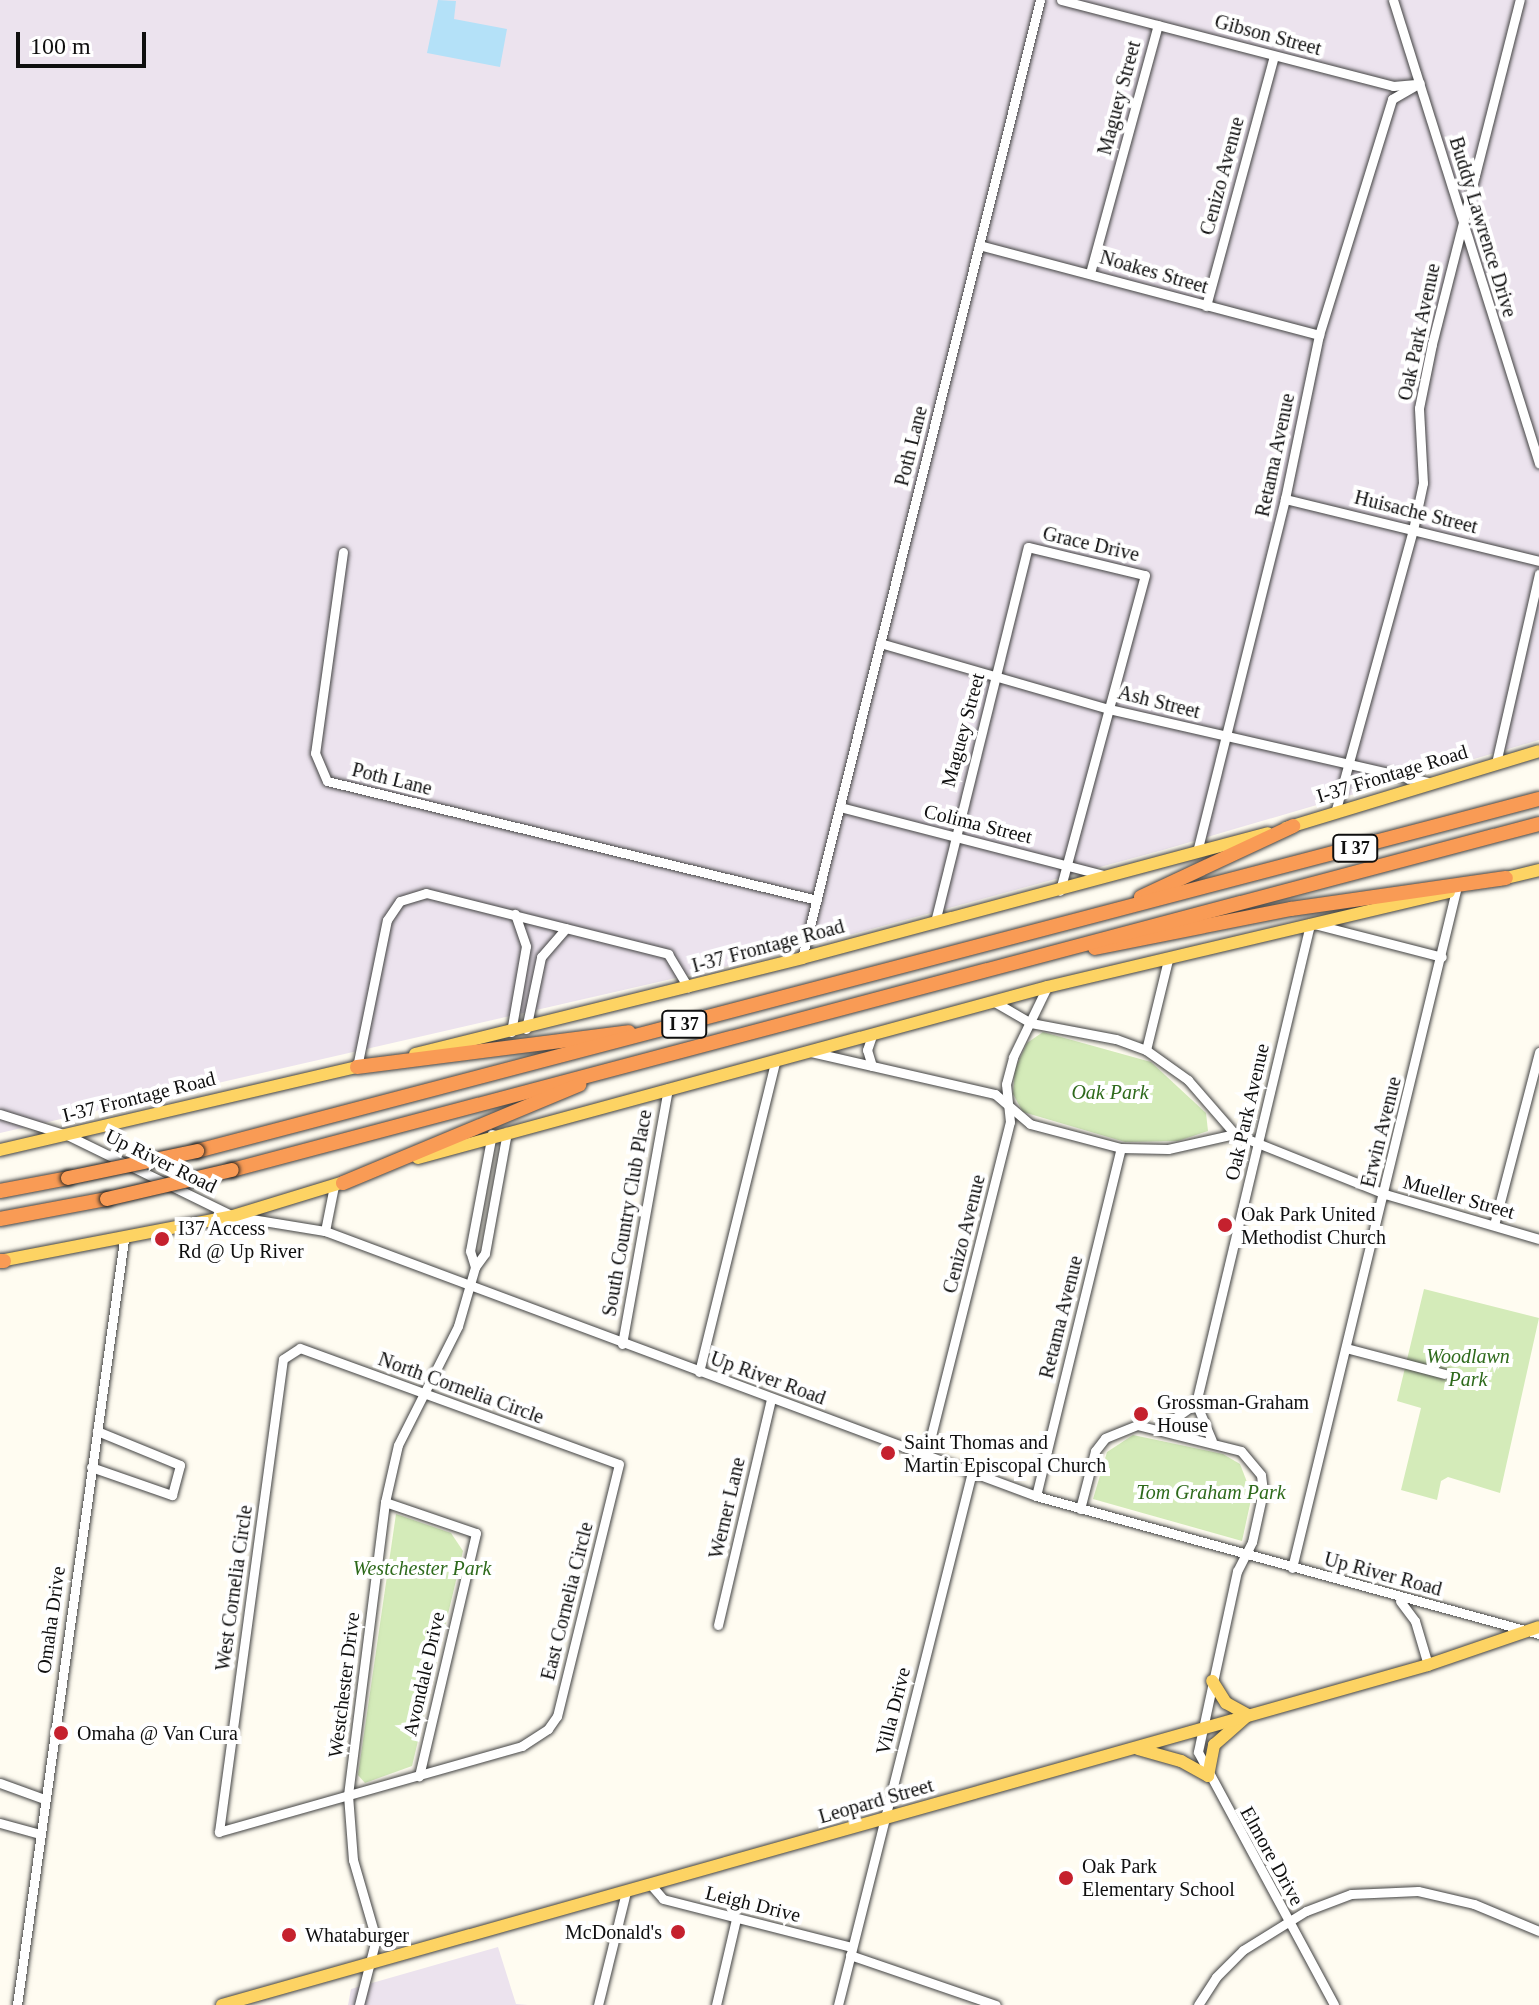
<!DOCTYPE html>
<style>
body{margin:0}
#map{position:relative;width:1539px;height:2005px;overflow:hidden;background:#fffcf1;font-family:Georgia,serif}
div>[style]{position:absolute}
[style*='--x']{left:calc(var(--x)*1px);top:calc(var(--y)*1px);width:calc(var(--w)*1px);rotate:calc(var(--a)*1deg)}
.industrial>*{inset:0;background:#ece3ee}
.green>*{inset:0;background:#d4ebb9}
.water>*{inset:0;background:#b4e1f8}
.roads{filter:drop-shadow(0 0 2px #424242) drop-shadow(0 0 2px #424242)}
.minor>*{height:9px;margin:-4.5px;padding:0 4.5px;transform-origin:4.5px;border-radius:4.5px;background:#fff}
.major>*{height:12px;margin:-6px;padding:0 6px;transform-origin:6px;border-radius:6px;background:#fdd363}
.highway>*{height:14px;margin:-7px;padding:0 7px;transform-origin:7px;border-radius:7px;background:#f99b55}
.bridges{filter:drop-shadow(0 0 2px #202020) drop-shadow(0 0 2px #202020)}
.highway-bridge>*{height:14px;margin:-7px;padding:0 7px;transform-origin:7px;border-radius:7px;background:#f99b55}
.dots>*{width:22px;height:22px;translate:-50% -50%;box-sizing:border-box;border:4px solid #fff;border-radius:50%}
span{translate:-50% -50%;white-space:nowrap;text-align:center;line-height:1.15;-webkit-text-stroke:8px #fff;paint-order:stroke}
.shield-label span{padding:2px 6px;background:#fff;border:2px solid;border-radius:6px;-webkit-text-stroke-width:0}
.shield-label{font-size:18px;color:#0f0f0f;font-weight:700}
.street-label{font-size:20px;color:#0f0f0f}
.park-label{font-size:20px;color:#2e6a1c;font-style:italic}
.poi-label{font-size:20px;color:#0f0f0f}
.left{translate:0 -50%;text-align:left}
.right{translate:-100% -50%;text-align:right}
.scale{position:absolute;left:16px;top:32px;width:130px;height:36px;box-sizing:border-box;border:4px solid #0f0f0f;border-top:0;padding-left:10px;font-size:24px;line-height:28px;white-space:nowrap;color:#0f0f0f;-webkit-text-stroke:6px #fff;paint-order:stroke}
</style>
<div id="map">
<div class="industrial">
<div style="clip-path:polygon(0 0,1539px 0,1539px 740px,1163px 850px,772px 956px,0 1133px)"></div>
<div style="clip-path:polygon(498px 1947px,516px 2004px,528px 2005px,348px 2005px,351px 1989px)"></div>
</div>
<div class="green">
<div style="clip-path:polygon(1043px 1032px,1151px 1062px,1206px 1113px,1208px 1131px,1178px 1141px,1125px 1142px,1023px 1112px,1013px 1094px,1015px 1069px,1027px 1043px)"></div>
<div style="clip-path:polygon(1424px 1289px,1539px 1318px,1500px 1493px,1448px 1477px,1441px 1481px,1437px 1500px,1401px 1490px,1421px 1408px,1397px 1401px)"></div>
<div style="clip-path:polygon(1133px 1435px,1223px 1454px,1240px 1464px,1252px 1495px,1242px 1541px,1093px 1499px,1107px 1452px)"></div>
<div style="clip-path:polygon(396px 1514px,451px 1533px,463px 1551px,412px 1766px,365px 1783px,358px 1775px)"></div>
</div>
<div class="water">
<div style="clip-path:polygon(438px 0,456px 1px,454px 19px,507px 29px,500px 67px,427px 53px)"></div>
</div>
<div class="roads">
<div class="minor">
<div style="--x:1061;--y:0;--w:343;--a:14.5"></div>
<div style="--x:1393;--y:86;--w:23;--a:-5"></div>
<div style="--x:1393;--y:0;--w:486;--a:72.5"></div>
<div style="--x:979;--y:245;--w:352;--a:14.8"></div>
<div style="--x:1090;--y:273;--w:257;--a:-74.7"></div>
<div style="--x:1206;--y:306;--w:259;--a:-74.8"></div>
<div style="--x:1285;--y:499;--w:261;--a:13.7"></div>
<div style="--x:343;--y:552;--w:203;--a:97.9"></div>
<div style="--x:315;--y:753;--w:30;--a:67"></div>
<div style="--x:327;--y:781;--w:504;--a:13.65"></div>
<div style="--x:880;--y:643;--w:238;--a:16.1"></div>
<div style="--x:1109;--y:709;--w:330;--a:12.9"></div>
<div style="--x:1496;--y:763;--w:194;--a:-77.2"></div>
<div style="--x:840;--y:807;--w:276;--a:14.5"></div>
<div style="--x:1335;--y:813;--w:294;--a:-74.6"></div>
<div style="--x:1413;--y:530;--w:48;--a:-78"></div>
<div style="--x:1423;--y:483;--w:75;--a:-93.1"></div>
<div style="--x:1419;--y:408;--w:65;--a:-78.5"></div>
<div style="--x:1432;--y:344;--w:355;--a:-75.7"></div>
<div style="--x:1197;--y:852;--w:364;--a:-76"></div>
<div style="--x:1285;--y:499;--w:167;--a:-78.3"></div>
<div style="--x:1319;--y:335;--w:247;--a:-72.8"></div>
<div style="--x:1392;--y:99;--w:32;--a:-30"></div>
<div style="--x:935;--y:922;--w:386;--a:-76.1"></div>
<div style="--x:1028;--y:547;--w:120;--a:13.5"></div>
<div style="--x:1145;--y:575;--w:327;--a:105.1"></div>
<div style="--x:802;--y:958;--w:987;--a:-76.05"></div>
<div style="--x:993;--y:1001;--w:44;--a:30.1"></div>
<div style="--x:1031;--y:1023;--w:86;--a:10.7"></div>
<div style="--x:1116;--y:1039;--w:32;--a:20"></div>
<div style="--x:1146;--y:1050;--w:52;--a:35.5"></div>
<div style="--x:1188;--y:1080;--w:72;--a:49"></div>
<div style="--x:1235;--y:1134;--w:162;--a:21.8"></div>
<div style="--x:1385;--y:1194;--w:160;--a:16.3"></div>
<div style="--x:526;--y:1029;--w:74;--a:-78.2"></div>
<div style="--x:541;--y:957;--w:38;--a:-49"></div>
<div style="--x:511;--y:1032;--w:87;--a:-80.1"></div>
<div style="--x:526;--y:946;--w:34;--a:-109"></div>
<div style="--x:1146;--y:1050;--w:93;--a:-76.3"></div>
<div style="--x:811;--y:1052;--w:189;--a:12.9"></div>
<div style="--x:995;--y:1094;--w:46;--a:40.6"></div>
<div style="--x:1030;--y:1124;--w:94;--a:14.8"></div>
<div style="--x:1121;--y:1148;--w:47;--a:1.2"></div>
<div style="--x:1168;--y:1149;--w:69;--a:-12.6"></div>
<div style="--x:872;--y:1066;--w:17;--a:-107"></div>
<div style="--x:867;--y:1050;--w:18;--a:-71"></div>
<div style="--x:357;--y:1067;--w:150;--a:-78.5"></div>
<div style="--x:387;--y:920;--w:23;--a:-56"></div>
<div style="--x:400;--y:901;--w:27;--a:-17"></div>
<div style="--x:426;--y:893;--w:250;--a:14.1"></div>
<div style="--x:668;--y:954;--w:39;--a:59"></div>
<div style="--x:0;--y:1114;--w:70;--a:17.4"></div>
<div style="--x:67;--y:1135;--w:185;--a:26"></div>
<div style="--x:233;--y:1216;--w:93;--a:9.3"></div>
<div style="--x:325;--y:1231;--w:759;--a:20.44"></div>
<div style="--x:1036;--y:1496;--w:522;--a:15.34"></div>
<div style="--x:1494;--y:1225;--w:179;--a:-75.4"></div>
<div style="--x:325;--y:1231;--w:46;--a:-78.7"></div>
<div style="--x:475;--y:1267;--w:17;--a:-107"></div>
<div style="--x:470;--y:1251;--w:119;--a:-79.4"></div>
<div style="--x:622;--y:1344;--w:260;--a:-79.8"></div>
<div style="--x:300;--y:1348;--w:339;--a:20"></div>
<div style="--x:619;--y:1464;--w:260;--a:103.8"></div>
<div style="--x:557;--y:1716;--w:16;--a:125"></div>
<div style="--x:548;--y:1729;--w:31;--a:147"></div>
<div style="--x:522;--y:1746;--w:315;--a:164.2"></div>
<div style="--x:219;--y:1832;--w:477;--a:-82.3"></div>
<div style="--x:283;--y:1359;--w:20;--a:-33"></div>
<div style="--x:1346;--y:1348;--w:102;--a:14.7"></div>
<div style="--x:699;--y:1372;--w:322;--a:-76.2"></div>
<div style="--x:1196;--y:1403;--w:41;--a:67.2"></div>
<div style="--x:1161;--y:1428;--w:43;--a:-35.5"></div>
<div style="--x:1196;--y:1403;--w:493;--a:-76.6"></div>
<div style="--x:1310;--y:923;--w:136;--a:14.4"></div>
<div style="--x:926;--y:1456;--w:344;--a:-75.9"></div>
<div style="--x:1010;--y:1122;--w:38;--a:-96"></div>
<div style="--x:1006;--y:1084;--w:28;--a:-75"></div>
<div style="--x:1013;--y:1057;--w:78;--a:-64.1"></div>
<div style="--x:91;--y:1467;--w:86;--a:19.1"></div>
<div style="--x:172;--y:1495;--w:31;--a:-75"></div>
<div style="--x:180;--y:1465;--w:90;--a:-157.7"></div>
<div style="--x:1036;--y:1496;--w:358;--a:-76.3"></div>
<div style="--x:385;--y:1502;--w:96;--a:18.8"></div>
<div style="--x:476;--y:1533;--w:250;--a:103.2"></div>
<div style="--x:1080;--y:1509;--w:60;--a:-75.5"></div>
<div style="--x:1095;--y:1451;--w:16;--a:-52"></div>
<div style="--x:1105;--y:1438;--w:35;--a:-22"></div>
<div style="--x:1137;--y:1425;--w:107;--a:14"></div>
<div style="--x:1241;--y:1451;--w:31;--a:50"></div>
<div style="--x:1261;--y:1475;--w:17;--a:83"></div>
<div style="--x:1263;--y:1492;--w:51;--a:102.4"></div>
<div style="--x:1252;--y:1542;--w:33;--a:117"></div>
<div style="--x:1237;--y:1571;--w:185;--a:102.2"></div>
<div style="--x:1198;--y:1752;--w:287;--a:61.7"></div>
<div style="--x:1292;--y:1568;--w:698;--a:-76.4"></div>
<div style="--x:1400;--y:1601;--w:25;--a:53"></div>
<div style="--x:1415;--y:1621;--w:46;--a:73.5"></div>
<div style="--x:718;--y:1625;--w:232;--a:-76.8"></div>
<div style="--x:0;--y:1783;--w:47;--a:20"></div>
<div style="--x:0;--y:1823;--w:41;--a:15.4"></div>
<div style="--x:651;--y:1885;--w:18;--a:49"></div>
<div style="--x:663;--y:1899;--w:195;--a:14.3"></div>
<div style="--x:850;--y:1955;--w:154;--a:18.9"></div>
<div style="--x:17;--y:2005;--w:772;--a:-82.04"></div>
<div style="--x:359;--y:2005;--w:68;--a:-75.6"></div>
<div style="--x:376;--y:1939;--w:82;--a:-106.2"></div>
<div style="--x:353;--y:1860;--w:65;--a:-94.4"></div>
<div style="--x:348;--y:1795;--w:295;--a:-82.8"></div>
<div style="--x:385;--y:1502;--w:58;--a:-77.2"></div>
<div style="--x:398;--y:1445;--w:133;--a:-63.2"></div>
<div style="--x:458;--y:1326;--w:61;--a:-73.9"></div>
<div style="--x:475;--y:1267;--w:17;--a:-54"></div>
<div style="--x:485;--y:1253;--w:123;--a:-79.7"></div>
<div style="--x:598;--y:2005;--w:116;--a:-76.1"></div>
<div style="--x:716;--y:2005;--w:88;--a:-76.9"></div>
<div style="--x:838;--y:2005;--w:550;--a:-75.89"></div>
<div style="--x:1198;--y:2005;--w:33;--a:-57"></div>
<div style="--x:1216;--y:1977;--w:38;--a:-45"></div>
<div style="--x:1243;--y:1950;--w:74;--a:-31.8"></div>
<div style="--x:1306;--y:1911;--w:48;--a:-20.7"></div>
<div style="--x:1351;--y:1894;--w:67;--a:-2.6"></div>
<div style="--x:1418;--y:1891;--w:57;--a:13.1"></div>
<div style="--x:1474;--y:1904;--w:70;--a:22.6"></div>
</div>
<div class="major">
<div style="--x:1286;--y:828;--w:264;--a:-16.9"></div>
<div style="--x:1498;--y:880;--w:42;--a:-13.7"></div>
<div style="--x:415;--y:1054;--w:399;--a:-13.9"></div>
<div style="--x:802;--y:958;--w:482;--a:-15"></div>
<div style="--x:0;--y:1150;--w:375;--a:-13.1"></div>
<div style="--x:418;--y:1158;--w:652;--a:-15.21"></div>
<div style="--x:1047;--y:987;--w:413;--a:-13.3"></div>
<div style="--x:0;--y:1261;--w:237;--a:-10.9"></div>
<div style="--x:233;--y:1216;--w:123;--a:-17"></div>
<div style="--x:1138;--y:1749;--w:45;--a:15.6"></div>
<div style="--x:1181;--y:1761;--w:31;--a:29"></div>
<div style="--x:1208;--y:1776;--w:32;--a:-79"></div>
<div style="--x:1214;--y:1745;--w:45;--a:-41.4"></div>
<div style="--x:1248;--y:1715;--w:25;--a:-151"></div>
<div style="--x:1226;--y:1703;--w:26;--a:-122"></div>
<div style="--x:222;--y:2005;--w:1253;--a:-15.74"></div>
<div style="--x:1428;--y:1665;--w:117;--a:-18.9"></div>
</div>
<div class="highway">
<div style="--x:1141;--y:897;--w:168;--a:-25"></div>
<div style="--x:1095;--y:948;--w:200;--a:-11.3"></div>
<div style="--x:1291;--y:909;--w:217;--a:-8.2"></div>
<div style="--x:357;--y:1067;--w:274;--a:-7.3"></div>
<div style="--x:197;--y:1151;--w:1387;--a:-14.7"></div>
<div style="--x:232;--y:1170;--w:1352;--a:-14.83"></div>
<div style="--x:343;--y:1183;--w:256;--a:-22.6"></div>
<div style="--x:0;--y:1191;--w:69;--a:-10.8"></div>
<div style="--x:0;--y:1219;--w:109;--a:-10.6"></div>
<div style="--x:0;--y:1261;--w:4;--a:0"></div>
</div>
</div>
<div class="bridges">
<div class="highway-bridge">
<div style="--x:68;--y:1178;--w:132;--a:-11.8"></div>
<div style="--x:107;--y:1199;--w:128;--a:-13.1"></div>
</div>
</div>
<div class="dots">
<div style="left:1225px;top:1225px;background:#c5212e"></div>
<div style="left:162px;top:1239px;background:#c5212e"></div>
<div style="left:1141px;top:1414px;background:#c5212e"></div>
<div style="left:888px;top:1453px;background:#c5212e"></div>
<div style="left:61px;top:1733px;background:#c5212e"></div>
<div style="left:1066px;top:1878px;background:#c5212e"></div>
<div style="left:678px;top:1932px;background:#c5212e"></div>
<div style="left:289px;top:1935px;background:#c5212e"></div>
</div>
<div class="shield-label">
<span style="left:1355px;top:848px">I 37</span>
<span style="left:684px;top:1024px">I 37</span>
</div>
<div class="street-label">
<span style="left:1268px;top:35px;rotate:15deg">Gibson Street</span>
<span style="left:1119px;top:98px;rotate:-75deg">Maguey Street</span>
<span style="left:1222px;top:176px;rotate:-75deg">Cenizo Avenue</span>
<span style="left:1483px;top:227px;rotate:73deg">Buddy Lawrence Drive</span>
<span style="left:1154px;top:272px;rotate:16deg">Noakes Street</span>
<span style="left:1419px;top:332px;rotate:-78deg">Oak Park Avenue</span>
<span style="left:911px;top:446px;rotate:-76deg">Poth Lane</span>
<span style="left:1275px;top:455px;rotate:-78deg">Retama Avenue</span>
<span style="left:1416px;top:512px;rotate:14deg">Huisache Street</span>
<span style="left:1091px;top:544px;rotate:13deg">Grace Drive</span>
<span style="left:1159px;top:702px;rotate:14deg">Ash Street</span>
<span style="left:963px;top:730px;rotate:-75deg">Maguey Street</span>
<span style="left:1392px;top:774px;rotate:-17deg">I-37 Frontage Road</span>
<span style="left:392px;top:779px;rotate:14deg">Poth Lane</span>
<span style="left:978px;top:824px;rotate:14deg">Colima Street</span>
<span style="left:768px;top:946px;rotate:-15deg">I-37 Frontage Road</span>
<span style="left:139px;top:1097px;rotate:-14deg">I-37 Frontage Road</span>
<span style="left:1247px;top:1112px;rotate:-77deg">Oak Park Avenue</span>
<span style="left:1381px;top:1132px;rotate:-76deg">Erwin Avenue</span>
<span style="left:161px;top:1161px;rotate:26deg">Up River Road</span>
<span style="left:1459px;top:1197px;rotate:16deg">Mueller Street</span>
<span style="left:627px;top:1213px;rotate:-80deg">South Country Club Place</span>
<span style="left:964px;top:1234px;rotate:-76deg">Cenizo Avenue</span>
<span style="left:1061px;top:1317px;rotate:-76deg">Retama Avenue</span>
<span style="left:768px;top:1378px;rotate:20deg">Up River Road</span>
<span style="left:461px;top:1388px;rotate:20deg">North Cornelia Circle</span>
<span style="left:727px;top:1508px;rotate:-77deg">Werner Lane</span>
<span style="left:1383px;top:1574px;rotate:15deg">Up River Road</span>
<span style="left:234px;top:1588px;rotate:-82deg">West Cornelia Circle</span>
<span style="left:567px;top:1601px;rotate:-76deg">East Cornelia Circle</span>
<span style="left:51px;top:1620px;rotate:-82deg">Omaha Drive</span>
<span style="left:424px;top:1674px;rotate:-77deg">Avondale Drive</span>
<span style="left:344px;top:1685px;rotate:-83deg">Westchester Drive</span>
<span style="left:893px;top:1711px;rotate:-76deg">Villa Drive</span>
<span style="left:876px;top:1801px;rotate:-16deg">Leopard Street</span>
<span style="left:1272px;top:1856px;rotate:61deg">Elmore Drive</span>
<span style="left:753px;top:1904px;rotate:14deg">Leigh Drive</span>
</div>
<div class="park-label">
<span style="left:1110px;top:1092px">Oak Park</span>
<span style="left:1468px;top:1368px">Woodlawn<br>Park</span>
<span style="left:1211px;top:1492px">Tom Graham Park</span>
<span style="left:422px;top:1568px">Westchester Park</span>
</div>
<div class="poi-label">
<span class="left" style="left:1241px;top:1226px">Oak Park United<br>Methodist Church</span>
<span class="left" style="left:178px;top:1240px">I37 Access<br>Rd @ Up River</span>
<span class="left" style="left:1157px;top:1414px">Grossman-Graham<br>House</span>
<span class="left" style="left:904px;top:1454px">Saint Thomas and<br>Martin Episcopal Church</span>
<span class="left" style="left:77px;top:1733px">Omaha @ Van Cura</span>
<span class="left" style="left:1082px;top:1878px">Oak Park<br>Elementary School</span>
<span class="right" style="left:662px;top:1932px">McDonald's</span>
<span class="left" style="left:305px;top:1935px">Whataburger</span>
</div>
<div class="scale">100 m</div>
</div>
